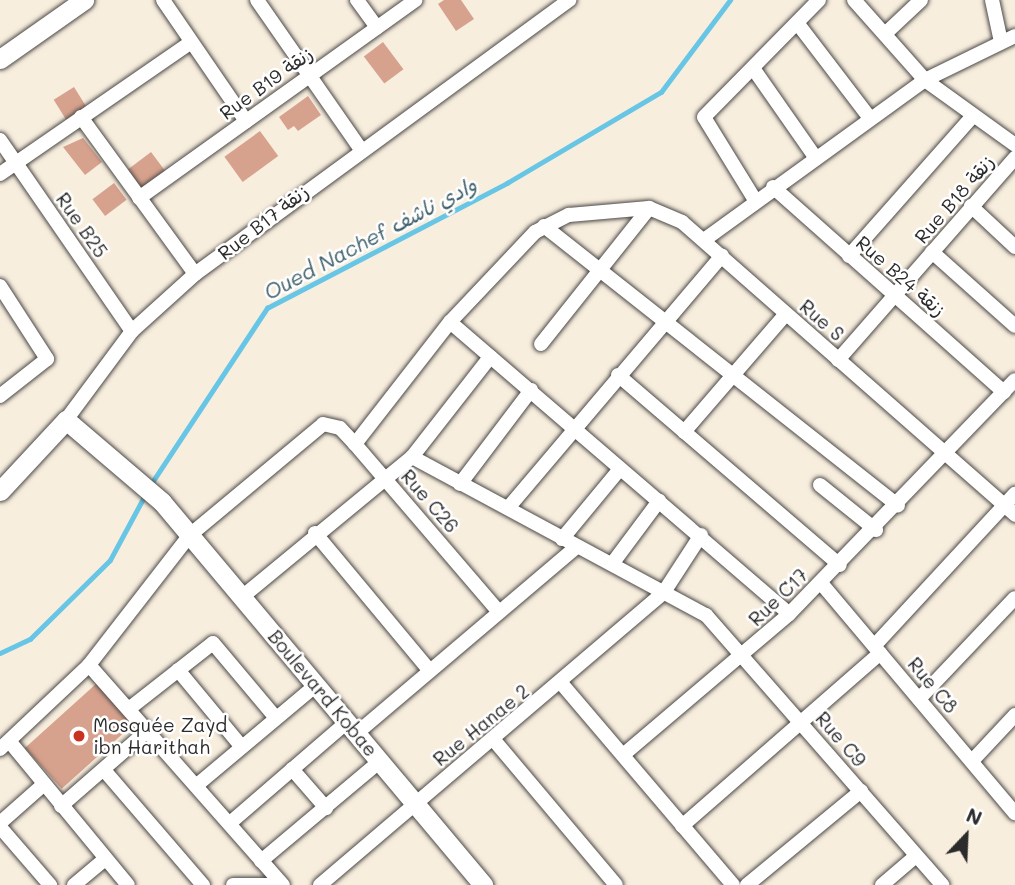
<!DOCTYPE html>
<meta charset="utf-8">
<style>
body{margin:0}
#map{position:relative;width:1015px;height:885px;overflow:hidden;background:#f8eede;font-family:Mali,"Playpen Sans Arabic",sans-serif}
div>[style]{position:absolute}
[style*='--x']{left:calc(var(--x)*1px);top:calc(var(--y)*1px);width:calc(var(--w)*1px);rotate:calc(var(--a)*1deg)}
.stream>*{height:4.5px;margin:-2.25px;padding:0 2.25px;transform-origin:2.25px;border-radius:2.25px;background:#67c5e5}
.building>*{inset:0;background:#d7a28d;transform-origin:0 0}
.roads{filter:drop-shadow(0 0 2px #4a4846) drop-shadow(0 0 2px #4a4846)}
.street>*{height:14px;margin:-7px;padding:0 7px;transform-origin:7px;border-radius:7px;background:#fff}
.secondary>*{height:19px;margin:-9.5px;padding:0 9.5px;transform-origin:9.5px;border-radius:9.5px;background:#fff}
.dots>*{width:19px;height:19px;translate:-50% -50%;box-sizing:border-box;border:4px solid #fff;border-radius:50%}
span{translate:-50% -50%;white-space:nowrap;text-align:center;line-height:1.15;-webkit-text-stroke:5px #fff;paint-order:stroke}
.street-label{font-size:19px;color:#2b2b2b}
.poi-label{font-size:19px;color:#2b2b2b}
.left{translate:0 -50%;text-align:left}
.water-label{font-size:21px;color:#40616c;font-style:italic}
.north{position:absolute;left:931px;top:801px;width:70px;height:70px;-webkit-text-stroke:5px #fff;paint-order:stroke;rotate:23deg;font-size:19px;font-weight:700;line-height:28px;text-align:center;color:#2b2b2b}
.north::after{content:'';display:block;margin:auto;width:24px;height:32px;background:#2b2b2b;clip-path:polygon(50% 0,100% 100%,50% 72%,0 100%)}
</style>
<div id="map">
<div class="stream">
<div style="--x:151;--y:484;--w:211;--a:-56.6"></div>
<div style="--x:267;--y:308;--w:271;--a:-27.5"></div>
<div style="--x:507;--y:183;--w:179;--a:-30.6"></div>
<div style="--x:661;--y:92;--w:115;--a:-53.1"></div>
<div style="--x:0;--y:653;--w:33;--a:-25"></div>
<div style="--x:30;--y:639;--w:112;--a:-44.6"></div>
<div style="--x:110;--y:560;--w:74;--a:-61.7"></div>
</div>
<div class="building">
<div style="clip-path:polygon(444px 0,461px 0,474px 19px,456px 31px,438px 4px)"></div>
<div style="left:383px;top:42px;width:34px;height:24px;rotate:53deg"></div>
<div style="left:74px;top:87px;width:25px;height:24px;rotate:58deg"></div>
<div style="clip-path:polygon(308px 96px,321px 115px,298px 131px,294px 126px,288px 130px,279px 117px)"></div>
<div style="left:260px;top:131px;width:31px;height:44px;rotate:54deg"></div>
<div style="clip-path:polygon(83px 138px,102px 162px,85px 175px,63px 147px)"></div>
<div style="left:151px;top:152px;width:25px;height:29px;rotate:53deg"></div>
<div style="left:114px;top:183px;width:21px;height:27px;rotate:53deg"></div>
<div style="left:97px;top:683px;width:55px;height:97px;rotate:48deg"></div>
</div>
<div class="roads">
<div class="street">
<div style="--x:163;--y:0;--w:147;--a:55.6"></div>
<div style="--x:257;--y:0;--w:180;--a:55.2"></div>
<div style="--x:357;--y:0;--w:34;--a:54"></div>
<div style="--x:854;--y:0;--w:107;--a:48.4"></div>
<div style="--x:925;--y:80;--w:111;--a:35.8"></div>
<div style="--x:992;--y:0;--w:43;--a:77.9"></div>
<div style="--x:798;--y:24;--w:117;--a:52.6"></div>
<div style="--x:886;--y:33;--w:48;--a:-43.3"></div>
<div style="--x:755;--y:71;--w:105;--a:55.1"></div>
<div style="--x:81;--y:117;--w:194;--a:54"></div>
<div style="--x:0;--y:140;--w:232;--a:55.4"></div>
<div style="--x:0;--y:174;--w:232;--a:-34.6"></div>
<div style="--x:773;--y:187;--w:309;--a:41.6"></div>
<div style="--x:139;--y:198;--w:340;--a:-35.6"></div>
<div style="--x:755;--y:200;--w:97;--a:-121.6"></div>
<div style="--x:704;--y:117;--w:164;--a:-45.5"></div>
<div style="--x:971;--y:206;--w:60;--a:43"></div>
<div style="--x:544;--y:226;--w:451;--a:38.3"></div>
<div style="--x:704;--y:240;--w:273;--a:-35.9"></div>
<div style="--x:925;--y:80;--w:100;--a:-26.1"></div>
<div style="--x:932;--y:252;--w:111;--a:41.7"></div>
<div style="--x:849;--y:256;--w:186;--a:-48.5"></div>
<div style="--x:0;--y:286;--w:87;--a:57.2"></div>
<div style="--x:47;--y:359;--w:60;--a:141.8"></div>
<div style="--x:450;--y:322;--w:447;--a:40.7"></div>
<div style="--x:541;--y:344;--w:174;--a:-51.5"></div>
<div style="--x:838;--y:360;--w:269;--a:-48.8"></div>
<div style="--x:618;--y:375;--w:292;--a:40.6"></div>
<div style="--x:66;--y:420;--w:111;--a:-53.4"></div>
<div style="--x:132;--y:331;--w:85;--a:-42.1"></div>
<div style="--x:195;--y:274;--w:464;--a:-36.2"></div>
<div style="--x:684;--y:432;--w:156;--a:-49.2"></div>
<div style="--x:355;--y:444;--w:155;--a:-52.1"></div>
<div style="--x:450;--y:322;--w:124;--a:-46.6"></div>
<div style="--x:535;--y:232;--w:38;--a:-27"></div>
<div style="--x:569;--y:215;--w:80;--a:-5"></div>
<div style="--x:649;--y:208;--w:36;--a:23"></div>
<div style="--x:682;--y:222;--w:444;--a:41.3"></div>
<div style="--x:412;--y:457;--w:334;--a:28.3"></div>
<div style="--x:706;--y:615;--w:359;--a:48.8"></div>
<div style="--x:460;--y:484;--w:118;--a:-52.9"></div>
<div style="--x:820;--y:485;--w:72;--a:38.8"></div>
<div style="--x:508;--y:508;--w:331;--a:-49.7"></div>
<div style="--x:315;--y:533;--w:178;--a:50.2"></div>
<div style="--x:562;--y:539;--w:91;--a:-50.4"></div>
<div style="--x:612;--y:564;--w:79;--a:-53.3"></div>
<div style="--x:821;--y:583;--w:301;--a:49.9"></div>
<div style="--x:242;--y:597;--w:220;--a:-39.5"></div>
<div style="--x:412;--y:457;--w:127;--a:-52"></div>
<div style="--x:875;--y:645;--w:206;--a:-47.2"></div>
<div style="--x:89;--y:665;--w:293;--a:48.6"></div>
<div style="--x:178;--y:670;--w:100;--a:50.3"></div>
<div style="--x:562;--y:684;--w:264;--a:49.6"></div>
<div style="--x:919;--y:699;--w:139;--a:-46.5"></div>
<div style="--x:130;--y:708;--w:105;--a:-38.1"></div>
<div style="--x:213;--y:643;--w:98;--a:50"></div>
<div style="--x:357;--y:733;--w:287;--a:-40.3"></div>
<div style="--x:494;--y:740;--w:189;--a:49.9"></div>
<div style="--x:10;--y:742;--w:185;--a:50.5"></div>
<div style="--x:0;--y:749;--w:122;--a:-43.3"></div>
<div style="--x:89;--y:665;--w:165;--a:-52.2"></div>
<div style="--x:190;--y:535;--w:173;--a:-39.8"></div>
<div style="--x:323;--y:424;--w:17;--a:13"></div>
<div style="--x:340;--y:428;--w:22;--a:47"></div>
<div style="--x:355;--y:444;--w:221;--a:49.4"></div>
<div style="--x:623;--y:755;--w:218;--a:-40.3"></div>
<div style="--x:789;--y:614;--w:325;--a:-46"></div>
<div style="--x:972;--y:761;--w:63;--a:-46.9"></div>
<div style="--x:292;--y:769;--w:52;--a:48.9"></div>
<div style="--x:104;--y:770;--w:152;--a:49.3"></div>
<div style="--x:197;--y:785;--w:155;--a:-40"></div>
<div style="--x:61;--y:806;--w:116;--a:-41.1"></div>
<div style="--x:0;--y:823;--w:57;--a:-41.5"></div>
<div style="--x:230;--y:823;--w:155;--a:-40.8"></div>
<div style="--x:682;--y:826;--w:263;--a:-41.1"></div>
<div style="--x:0;--y:827;--w:77;--a:49.2"></div>
<div style="--x:261;--y:861;--w:155;--a:-40"></div>
<div style="--x:74;--y:885;--w:40;--a:-40"></div>
<div style="--x:233;--y:885;--w:45;--a:0"></div>
<div style="--x:320;--y:885;--w:452;--a:-40.4"></div>
<div style="--x:664;--y:592;--w:68;--a:-57"></div>
<div style="--x:747;--y:885;--w:148;--a:-39.5"></div>
<div style="--x:882;--y:885;--w:45;--a:-40.5"></div>
</div>
<div class="secondary">
<div style="--x:0;--y:59;--w:103;--a:-35.1"></div>
<div style="--x:0;--y:491;--w:97;--a:-47.1"></div>
<div style="--x:66;--y:420;--w:126;--a:40.5"></div>
<div style="--x:162;--y:502;--w:500;--a:50"></div>
</div>
</div>
<div class="dots">
<div style="left:79px;top:736px;background:#c8321e"></div>
</div>
<div class="street-label">
<span style="left:266px;top:83px;rotate:-36deg">Rue B19 زنقة</span>
<span style="left:954px;top:199px;rotate:-49deg">Rue B18 زنقة</span>
<span style="left:263px;top:222px;rotate:-38deg">Rue B17 زنقة</span>
<span style="left:82px;top:225px;rotate:55deg">Rue B25</span>
<span style="left:901px;top:276px;rotate:41deg">Rue B24 زنقة</span>
<span style="left:822px;top:320px;rotate:41deg">Rue S</span>
<span style="left:430px;top:501px;rotate:49deg">Rue C26</span>
<span style="left:778px;top:597px;rotate:-44deg">Rue C17</span>
<span style="left:933px;top:685px;rotate:50deg">Rue C8</span>
<span style="left:323px;top:693px;rotate:50deg">Boulevard Kobae</span>
<span style="left:481px;top:725px;rotate:-39deg">Rue Hanae 2</span>
<span style="left:841px;top:739px;rotate:49deg">Rue C9</span>
</div>
<div class="poi-label">
<span class="left" style="left:93px;top:736px">Mosquée Zayd<br>ibn Harithah</span>
</div>
<div class="water-label">
<span style="left:370px;top:238px;rotate:-28deg">Oued Nachef وادي ناشف</span>
</div>
<div class="north">N</div>
</div>
